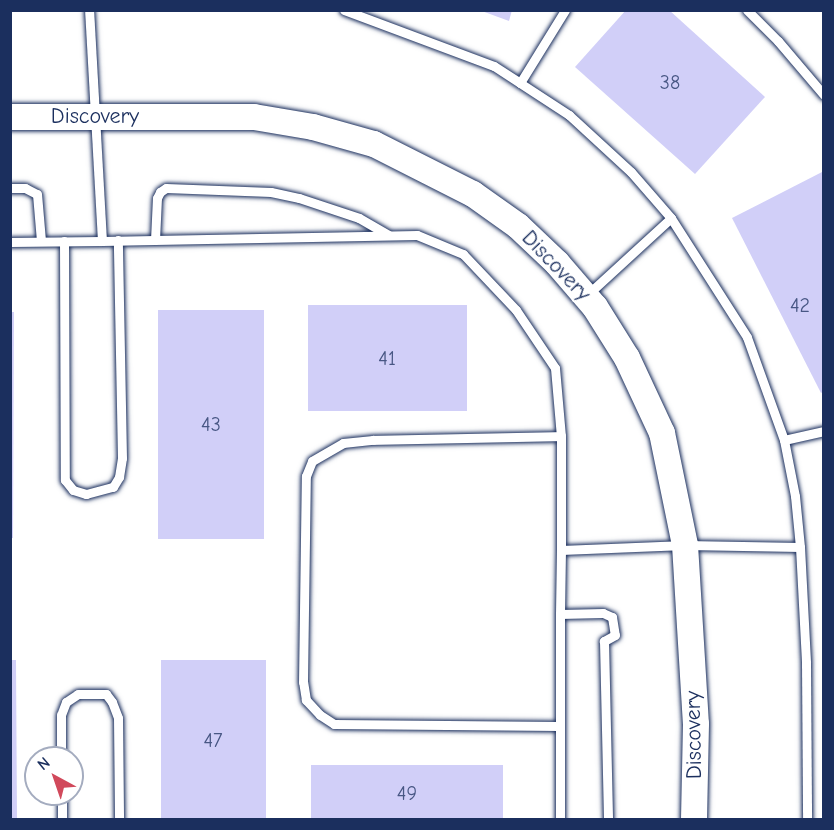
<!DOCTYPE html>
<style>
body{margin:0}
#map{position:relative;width:834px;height:830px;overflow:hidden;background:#fff;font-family:"Comic Neue",sans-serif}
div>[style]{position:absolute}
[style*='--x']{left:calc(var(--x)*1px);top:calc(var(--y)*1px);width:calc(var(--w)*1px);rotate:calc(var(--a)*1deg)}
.building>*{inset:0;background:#d1cff8;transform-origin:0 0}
.roads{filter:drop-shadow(0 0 2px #1b2f5e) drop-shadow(0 0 2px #1b2f5e)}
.lane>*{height:9px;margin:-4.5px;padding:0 4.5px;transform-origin:4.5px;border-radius:4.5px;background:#fff}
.secondary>*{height:26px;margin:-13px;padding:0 13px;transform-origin:13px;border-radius:13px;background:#fff}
span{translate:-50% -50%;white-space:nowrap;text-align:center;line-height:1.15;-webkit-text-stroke:4.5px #fff;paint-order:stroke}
.number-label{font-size:20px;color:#485784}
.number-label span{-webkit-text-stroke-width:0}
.street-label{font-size:22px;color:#1b2f5e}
.frame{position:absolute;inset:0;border:12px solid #1b2f5e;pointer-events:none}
.north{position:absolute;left:24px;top:746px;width:60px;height:60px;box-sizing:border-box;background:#fff;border:2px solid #a4acbf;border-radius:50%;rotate:320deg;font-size:16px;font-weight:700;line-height:24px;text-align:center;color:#1b2f5e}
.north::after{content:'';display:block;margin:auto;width:21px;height:27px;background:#d1495b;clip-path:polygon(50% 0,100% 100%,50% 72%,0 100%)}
</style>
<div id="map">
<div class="building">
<div style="clip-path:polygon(479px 10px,512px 10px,509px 21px)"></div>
<div style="clip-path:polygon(626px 10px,669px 10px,765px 97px,695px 174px,575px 67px)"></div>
<div style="clip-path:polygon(824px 171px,824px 391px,821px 393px,732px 218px)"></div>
<div style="left:308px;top:305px;width:159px;height:106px"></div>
<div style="left:158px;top:310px;width:106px;height:229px"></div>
<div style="clip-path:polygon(10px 312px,14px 312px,13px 538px,10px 538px)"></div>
<div style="clip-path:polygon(10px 660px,16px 660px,17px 820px,10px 820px)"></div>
<div style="left:161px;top:660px;width:105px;height:160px"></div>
<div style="left:503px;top:765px;width:55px;height:192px;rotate:90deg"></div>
</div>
<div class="roads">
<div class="lane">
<div style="--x:344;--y:10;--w:160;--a:20.5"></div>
<div style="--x:494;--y:66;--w:31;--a:33"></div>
<div style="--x:520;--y:83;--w:59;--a:33.1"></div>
<div style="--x:569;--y:115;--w:84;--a:42.6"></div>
<div style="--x:631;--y:172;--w:61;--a:49"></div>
<div style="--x:747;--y:10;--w:44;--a:45"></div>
<div style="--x:778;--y:41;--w:71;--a:49.6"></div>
<div style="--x:520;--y:83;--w:86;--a:-58.3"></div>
<div style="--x:10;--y:188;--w:15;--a:0"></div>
<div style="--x:25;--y:188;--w:13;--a:27"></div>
<div style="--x:37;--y:194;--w:47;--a:85.1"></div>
<div style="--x:155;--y:240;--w:42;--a:-87.3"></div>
<div style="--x:157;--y:198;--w:7;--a:-63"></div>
<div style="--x:160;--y:192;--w:7;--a:-34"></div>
<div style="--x:166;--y:188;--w:105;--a:2.2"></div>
<div style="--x:271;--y:192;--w:29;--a:12"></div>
<div style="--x:299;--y:198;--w:63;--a:18.4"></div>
<div style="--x:359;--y:218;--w:34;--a:30"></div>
<div style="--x:64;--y:241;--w:239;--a:89.8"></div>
<div style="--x:65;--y:480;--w:13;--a:51"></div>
<div style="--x:73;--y:490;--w:14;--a:17"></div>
<div style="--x:86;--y:494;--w:28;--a:-15"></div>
<div style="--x:113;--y:487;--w:12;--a:-59"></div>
<div style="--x:119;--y:477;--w:19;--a:-81"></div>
<div style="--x:122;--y:458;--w:218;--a:-91.1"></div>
<div style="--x:102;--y:241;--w:315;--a:-1.1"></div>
<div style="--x:417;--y:235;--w:50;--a:22.4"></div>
<div style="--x:463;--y:254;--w:77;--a:46.6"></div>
<div style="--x:516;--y:310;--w:70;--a:56.1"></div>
<div style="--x:555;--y:368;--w:68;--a:85"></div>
<div style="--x:561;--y:436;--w:114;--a:90"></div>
<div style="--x:561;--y:550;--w:124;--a:-2.3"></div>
<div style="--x:685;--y:545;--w:115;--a:1"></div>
<div style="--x:800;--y:547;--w:51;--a:-95.6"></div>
<div style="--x:795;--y:496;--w:57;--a:-101.1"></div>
<div style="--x:784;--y:440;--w:109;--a:-109.8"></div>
<div style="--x:747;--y:337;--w:141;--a:-122.6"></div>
<div style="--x:671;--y:218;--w:113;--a:137.5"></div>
<div style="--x:10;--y:242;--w:92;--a:-0.6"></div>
<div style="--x:102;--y:241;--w:231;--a:-93.2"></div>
<div style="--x:784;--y:440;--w:41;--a:-12.7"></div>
<div style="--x:800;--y:547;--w:116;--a:87"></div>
<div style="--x:806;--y:663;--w:157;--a:89.6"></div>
<div style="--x:561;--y:550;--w:64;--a:90.9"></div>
<div style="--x:560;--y:614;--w:43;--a:-1.3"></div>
<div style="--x:603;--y:613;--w:10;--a:24"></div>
<div style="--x:612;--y:617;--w:18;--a:81"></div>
<div style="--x:615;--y:635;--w:13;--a:151"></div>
<div style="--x:604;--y:641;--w:179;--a:88.7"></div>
<div style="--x:559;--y:726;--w:225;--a:-179.5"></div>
<div style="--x:334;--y:724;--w:17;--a:-147"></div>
<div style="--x:320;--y:715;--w:21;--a:-133"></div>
<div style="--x:306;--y:700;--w:18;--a:-99"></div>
<div style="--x:303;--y:682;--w:206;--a:-89.2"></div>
<div style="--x:306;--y:476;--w:16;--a:-68"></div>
<div style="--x:312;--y:461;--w:36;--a:-30"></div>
<div style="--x:343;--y:443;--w:30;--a:-6"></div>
<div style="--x:373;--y:440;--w:188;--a:-1.2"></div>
<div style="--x:61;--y:758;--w:43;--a:-90"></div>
<div style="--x:61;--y:715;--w:14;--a:-69"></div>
<div style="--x:66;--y:702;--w:14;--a:-34"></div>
<div style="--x:78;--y:694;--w:28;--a:0"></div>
<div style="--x:106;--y:694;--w:10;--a:53"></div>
<div style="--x:112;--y:702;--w:17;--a:69"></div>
<div style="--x:118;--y:718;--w:102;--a:89.4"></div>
<div style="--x:62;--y:794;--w:26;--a:90"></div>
<div style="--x:560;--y:820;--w:206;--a:-90"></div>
</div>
<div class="secondary">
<div style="--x:10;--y:117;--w:244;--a:0"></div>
<div style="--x:254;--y:117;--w:60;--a:9.6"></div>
<div style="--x:313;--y:127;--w:63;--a:15.6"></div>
<div style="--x:374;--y:144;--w:111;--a:26.8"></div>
<div style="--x:473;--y:194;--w:55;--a:35.4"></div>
<div style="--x:518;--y:226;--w:54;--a:43.5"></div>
<div style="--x:557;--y:263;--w:58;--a:49.2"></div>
<div style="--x:595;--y:307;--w:60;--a:57.9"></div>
<div style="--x:627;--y:358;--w:83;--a:65"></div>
<div style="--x:662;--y:433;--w:114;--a:78.4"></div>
<div style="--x:685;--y:545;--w:179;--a:86.5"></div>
<div style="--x:696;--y:724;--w:96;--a:91.2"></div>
</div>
</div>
<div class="number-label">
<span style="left:670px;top:82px">38</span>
<span style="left:800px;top:305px">42</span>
<span style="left:387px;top:358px">41</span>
<span style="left:211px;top:424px">43</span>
<span style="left:213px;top:740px">47</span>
<span style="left:407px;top:793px">49</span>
</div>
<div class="street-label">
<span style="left:95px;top:117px">Discovery</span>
<span style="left:556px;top:266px;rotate:46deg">Discovery</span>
<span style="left:694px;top:735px;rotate:-91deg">Discovery</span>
</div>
<div class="frame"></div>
<div class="north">N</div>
</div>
